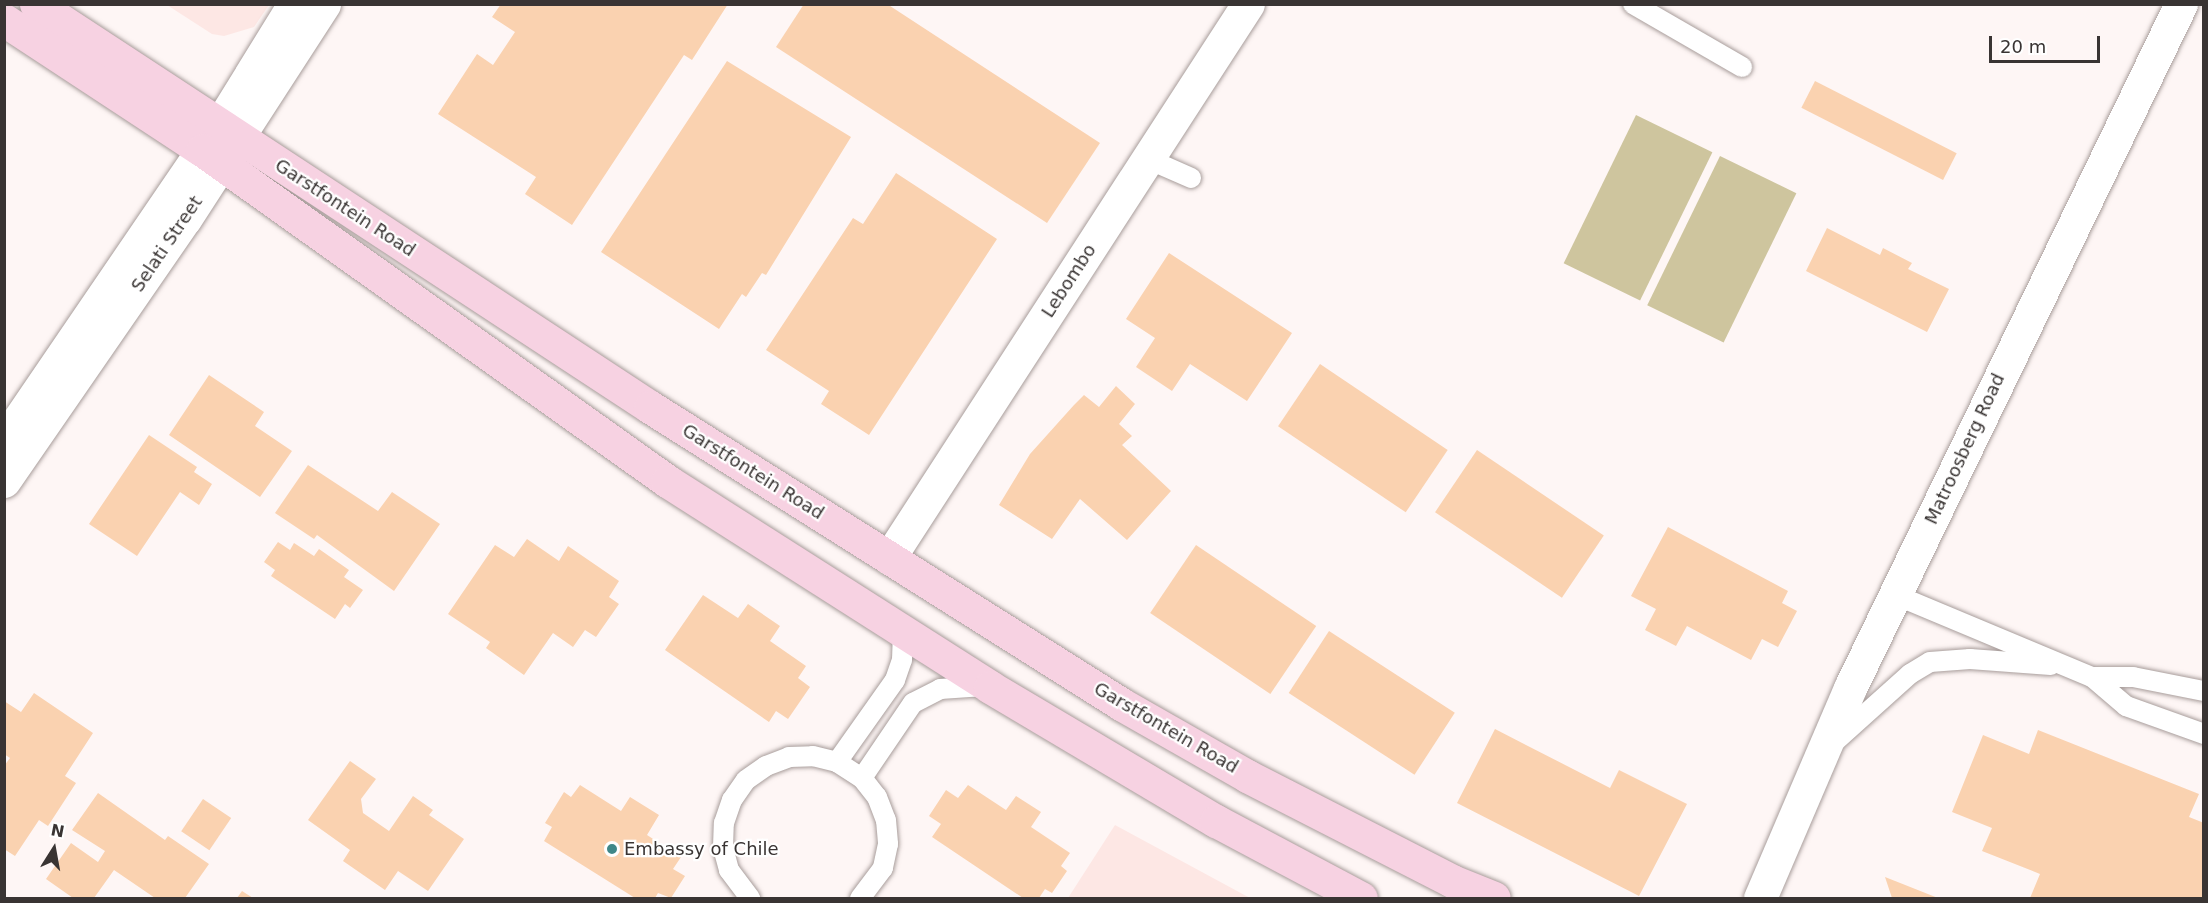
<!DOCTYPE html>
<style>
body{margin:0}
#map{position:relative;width:2208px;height:903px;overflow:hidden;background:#fef6f5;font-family:"DejaVu Sans",sans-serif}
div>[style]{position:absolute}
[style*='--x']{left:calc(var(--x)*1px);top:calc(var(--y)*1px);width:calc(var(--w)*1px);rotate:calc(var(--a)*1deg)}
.built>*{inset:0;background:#fde7e4}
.green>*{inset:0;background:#cec59e;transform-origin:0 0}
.building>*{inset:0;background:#fad2b0;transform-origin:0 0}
.roads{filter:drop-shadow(0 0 2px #a89d9b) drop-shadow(0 0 2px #a89d9b)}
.lane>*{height:20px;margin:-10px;padding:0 10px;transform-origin:10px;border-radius:10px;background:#fff}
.street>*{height:33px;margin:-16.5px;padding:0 16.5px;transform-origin:16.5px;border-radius:16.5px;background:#fff}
.secondary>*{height:33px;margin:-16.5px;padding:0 16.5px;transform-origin:16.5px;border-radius:16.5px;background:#f7d2e2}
.dots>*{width:16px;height:16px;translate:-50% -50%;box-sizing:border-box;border:3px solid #fff;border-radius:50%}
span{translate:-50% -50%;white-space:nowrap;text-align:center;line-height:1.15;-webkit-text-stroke:4.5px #fff;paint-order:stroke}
.street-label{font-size:18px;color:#393433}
.poi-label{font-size:18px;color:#393433}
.left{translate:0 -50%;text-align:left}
.frame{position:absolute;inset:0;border:6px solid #393433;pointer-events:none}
.north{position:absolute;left:24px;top:819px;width:60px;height:60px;-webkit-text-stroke:4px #fff;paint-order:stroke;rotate:11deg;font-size:16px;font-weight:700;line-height:24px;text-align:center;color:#393433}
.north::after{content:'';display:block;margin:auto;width:21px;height:27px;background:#393433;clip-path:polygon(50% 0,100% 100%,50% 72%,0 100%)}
.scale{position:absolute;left:1989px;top:36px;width:111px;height:27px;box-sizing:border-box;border:3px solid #393433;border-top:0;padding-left:8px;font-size:18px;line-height:21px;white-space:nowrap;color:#393433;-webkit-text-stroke:4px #fff;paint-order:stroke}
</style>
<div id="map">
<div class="built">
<div style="clip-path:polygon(167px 5px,269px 4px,269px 5px,254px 27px,224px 36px,212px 34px)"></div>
<div style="clip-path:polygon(1115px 825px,1250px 898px,1068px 898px)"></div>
</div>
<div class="green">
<div style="left:1636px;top:115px;width:85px;height:165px;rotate:26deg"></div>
<div style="left:1720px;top:156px;width:85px;height:166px;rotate:26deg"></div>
</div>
<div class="building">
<div style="clip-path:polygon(501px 4px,728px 4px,692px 60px,684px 55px,572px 225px,525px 194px,536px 177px,438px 114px,477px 54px,493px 65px,515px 32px,492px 17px)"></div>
<div style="clip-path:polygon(804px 4px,887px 4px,1100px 143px,1047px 223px,776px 47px)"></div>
<div style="clip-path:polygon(727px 61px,851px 137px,766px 275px,762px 273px,746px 297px,742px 294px,719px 329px,601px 252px)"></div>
<div style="left:1815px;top:81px;width:159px;height:30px;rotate:27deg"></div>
<div style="clip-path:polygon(896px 173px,997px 239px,869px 435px,821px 404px,829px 391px,766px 350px,853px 218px,863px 224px)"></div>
<div style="clip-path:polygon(1827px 228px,1880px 255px,1883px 248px,1912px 263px,1908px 269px,1949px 289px,1927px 332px,1806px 271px)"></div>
<div style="clip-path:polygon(1169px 253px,1292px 333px,1247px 401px,1190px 364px,1172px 391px,1136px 367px,1155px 338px,1126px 319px)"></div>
<div style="left:1320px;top:364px;width:154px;height:75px;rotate:34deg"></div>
<div style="clip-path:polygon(209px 375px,264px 412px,255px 426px,292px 451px,260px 497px,169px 435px)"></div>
<div style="clip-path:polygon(1116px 386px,1135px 404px,1119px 424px,1132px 436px,1122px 445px,1171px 491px,1127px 540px,1080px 499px,1052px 539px,999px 505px,1030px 454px,1074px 405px,1084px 395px,1099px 407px)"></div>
<div style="clip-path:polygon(149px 435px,197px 467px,194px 472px,212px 484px,199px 505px,180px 492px,137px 556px,89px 524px)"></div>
<div style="left:1477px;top:450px;width:153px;height:75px;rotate:34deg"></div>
<div style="clip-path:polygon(308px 465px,378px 511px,392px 492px,440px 524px,394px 591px,317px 535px,314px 539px,275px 513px)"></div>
<div style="clip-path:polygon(1668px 527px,1788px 591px,1782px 603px,1797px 611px,1778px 647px,1762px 639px,1751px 660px,1687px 626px,1676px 646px,1645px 630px,1656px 609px,1631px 596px)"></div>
<div style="clip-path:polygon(527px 539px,559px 561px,568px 546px,619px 581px,609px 597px,619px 604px,596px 637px,585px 630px,573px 647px,553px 633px,524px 675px,486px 648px,490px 642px,448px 614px,495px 545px,514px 557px)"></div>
<div style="clip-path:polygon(278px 542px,290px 550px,294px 543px,314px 556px,319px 549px,349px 570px,344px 577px,363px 590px,350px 608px,345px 604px,335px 619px,271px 576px,275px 570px,264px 562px)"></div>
<div style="left:1196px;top:545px;width:145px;height:82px;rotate:34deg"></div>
<div style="clip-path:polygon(703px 595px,738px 618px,748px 604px,780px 626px,770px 641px,806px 666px,798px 678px,810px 687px,788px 719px,776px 711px,769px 722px,665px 650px)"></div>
<div style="left:1329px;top:631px;width:150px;height:74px;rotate:33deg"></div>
<div style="clip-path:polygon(34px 693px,93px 733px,65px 776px,76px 783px,48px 826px,39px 820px,15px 856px,4px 849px,4px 766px,10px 758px,4px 754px,4px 701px,21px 712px)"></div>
<div style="clip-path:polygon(1495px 729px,1610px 788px,1619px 770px,1687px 804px,1639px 896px,1457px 803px)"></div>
<div style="clip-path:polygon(2038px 730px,2199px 794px,2189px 817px,2204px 823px,2204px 898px,2030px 898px,2040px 874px,1982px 851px,1992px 828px,1952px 812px,1983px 735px,2029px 754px)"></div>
<div style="clip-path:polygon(350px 761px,376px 779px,361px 799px,363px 813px,389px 831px,413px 796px,433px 810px,429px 815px,464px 839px,428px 891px,398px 871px,385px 890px,343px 861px,350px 850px,308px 820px)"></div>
<div style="clip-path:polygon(580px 785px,621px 811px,630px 797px,659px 815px,647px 835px,681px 857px,673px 869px,685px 876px,671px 898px,658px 893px,655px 898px,635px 898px,544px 841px,552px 827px,545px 823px,564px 792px,571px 797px)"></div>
<div style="clip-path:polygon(968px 785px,1006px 810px,1016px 796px,1041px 812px,1031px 827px,1070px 853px,1061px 866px,1067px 871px,1052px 893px,1045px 889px,1039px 898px,1023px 898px,932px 837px,941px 824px,929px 816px,946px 790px,958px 798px)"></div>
<div style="clip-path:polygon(98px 793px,165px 840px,168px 836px,209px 864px,185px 898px,155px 898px,114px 870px,94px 898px,73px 898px,46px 879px,71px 843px,98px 862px,105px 851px,72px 830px)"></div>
<div style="left:203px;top:799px;width:34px;height:39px;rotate:34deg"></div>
<div style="clip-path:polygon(1885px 877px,1938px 898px,1892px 898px)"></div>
<div style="clip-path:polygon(242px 891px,253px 898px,237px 898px)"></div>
</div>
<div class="roads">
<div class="lane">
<div style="--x:1633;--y:4;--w:126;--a:30"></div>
<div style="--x:1148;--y:159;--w:47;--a:23.8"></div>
<div style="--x:1898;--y:596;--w:210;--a:22.7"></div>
<div style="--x:2092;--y:677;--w:45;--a:40.5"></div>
<div style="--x:2126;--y:706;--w:83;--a:19.7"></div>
<div style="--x:2092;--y:677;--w:41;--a:0"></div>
<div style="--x:2133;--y:677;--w:72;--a:11.2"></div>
<div style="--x:1832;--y:744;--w:105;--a:-41.9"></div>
<div style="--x:1910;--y:674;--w:23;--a:-31"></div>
<div style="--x:1930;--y:662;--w:40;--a:-4.3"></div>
<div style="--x:1970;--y:659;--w:81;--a:4.2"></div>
<div style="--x:837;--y:762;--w:100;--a:-54.7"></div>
<div style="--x:895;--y:680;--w:21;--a:-71"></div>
<div style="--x:902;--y:660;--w:29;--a:-88"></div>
<div style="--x:862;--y:778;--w:91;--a:-55.8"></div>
<div style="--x:913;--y:703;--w:30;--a:-27"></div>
<div style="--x:940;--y:689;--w:44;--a:-3.9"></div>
<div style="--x:750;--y:898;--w:35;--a:-127"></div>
<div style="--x:729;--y:870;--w:24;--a:-105"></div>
<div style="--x:723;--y:847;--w:24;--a:-88"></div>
<div style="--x:724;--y:823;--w:24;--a:-71"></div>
<div style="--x:732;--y:800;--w:24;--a:-55"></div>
<div style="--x:746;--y:780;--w:24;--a:-35"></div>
<div style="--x:766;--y:766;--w:25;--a:-21"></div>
<div style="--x:789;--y:757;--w:24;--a:-2"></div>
<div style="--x:813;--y:756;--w:25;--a:14"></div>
<div style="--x:837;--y:762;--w:30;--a:33"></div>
<div style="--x:862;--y:778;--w:24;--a:52"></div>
<div style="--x:877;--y:797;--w:25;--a:69"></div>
<div style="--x:886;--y:820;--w:24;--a:85"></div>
<div style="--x:888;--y:844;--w:25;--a:102"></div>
<div style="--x:883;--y:868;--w:38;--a:127"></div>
</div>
<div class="street">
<div style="--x:4;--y:441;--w:384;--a:-55.7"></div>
<div style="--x:220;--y:124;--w:141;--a:-58.3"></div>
<div style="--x:4;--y:481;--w:318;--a:-55.4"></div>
<div style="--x:185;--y:219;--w:256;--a:-57.1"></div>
<div style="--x:889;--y:558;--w:660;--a:-57.06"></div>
<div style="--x:1760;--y:898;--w:228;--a:-66.8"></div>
<div style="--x:1850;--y:688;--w:760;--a:-64.18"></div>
</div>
<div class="secondary">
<div style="--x:36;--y:4;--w:734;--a:33.28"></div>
<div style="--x:650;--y:407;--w:557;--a:32.23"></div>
<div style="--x:1121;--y:704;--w:145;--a:29.7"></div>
<div style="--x:1247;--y:776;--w:230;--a:27.1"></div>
<div style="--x:1452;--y:881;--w:45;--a:22"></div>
<div style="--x:4;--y:20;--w:237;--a:33.3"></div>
<div style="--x:202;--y:150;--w:571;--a:35.44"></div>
<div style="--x:667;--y:481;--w:383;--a:32.5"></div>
<div style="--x:990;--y:687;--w:263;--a:30.7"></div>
<div style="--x:1216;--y:821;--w:164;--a:28"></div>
</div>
</div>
<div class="dots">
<div style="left:612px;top:849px;background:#3f8788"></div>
</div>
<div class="street-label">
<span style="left:345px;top:208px;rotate:33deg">Garstfontein Road</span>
<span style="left:167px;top:244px;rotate:-56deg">Selati Street</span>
<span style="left:1069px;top:281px;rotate:-57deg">Lebombo</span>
<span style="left:1965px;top:449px;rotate:-65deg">Matroosberg Road</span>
<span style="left:753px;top:472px;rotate:32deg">Garstfontein Road</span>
<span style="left:1166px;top:728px;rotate:30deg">Garstfontein Road</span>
</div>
<div class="poi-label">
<span class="left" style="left:624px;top:849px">Embassy of Chile</span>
</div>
<div class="frame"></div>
<div class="north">N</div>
<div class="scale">20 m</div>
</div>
